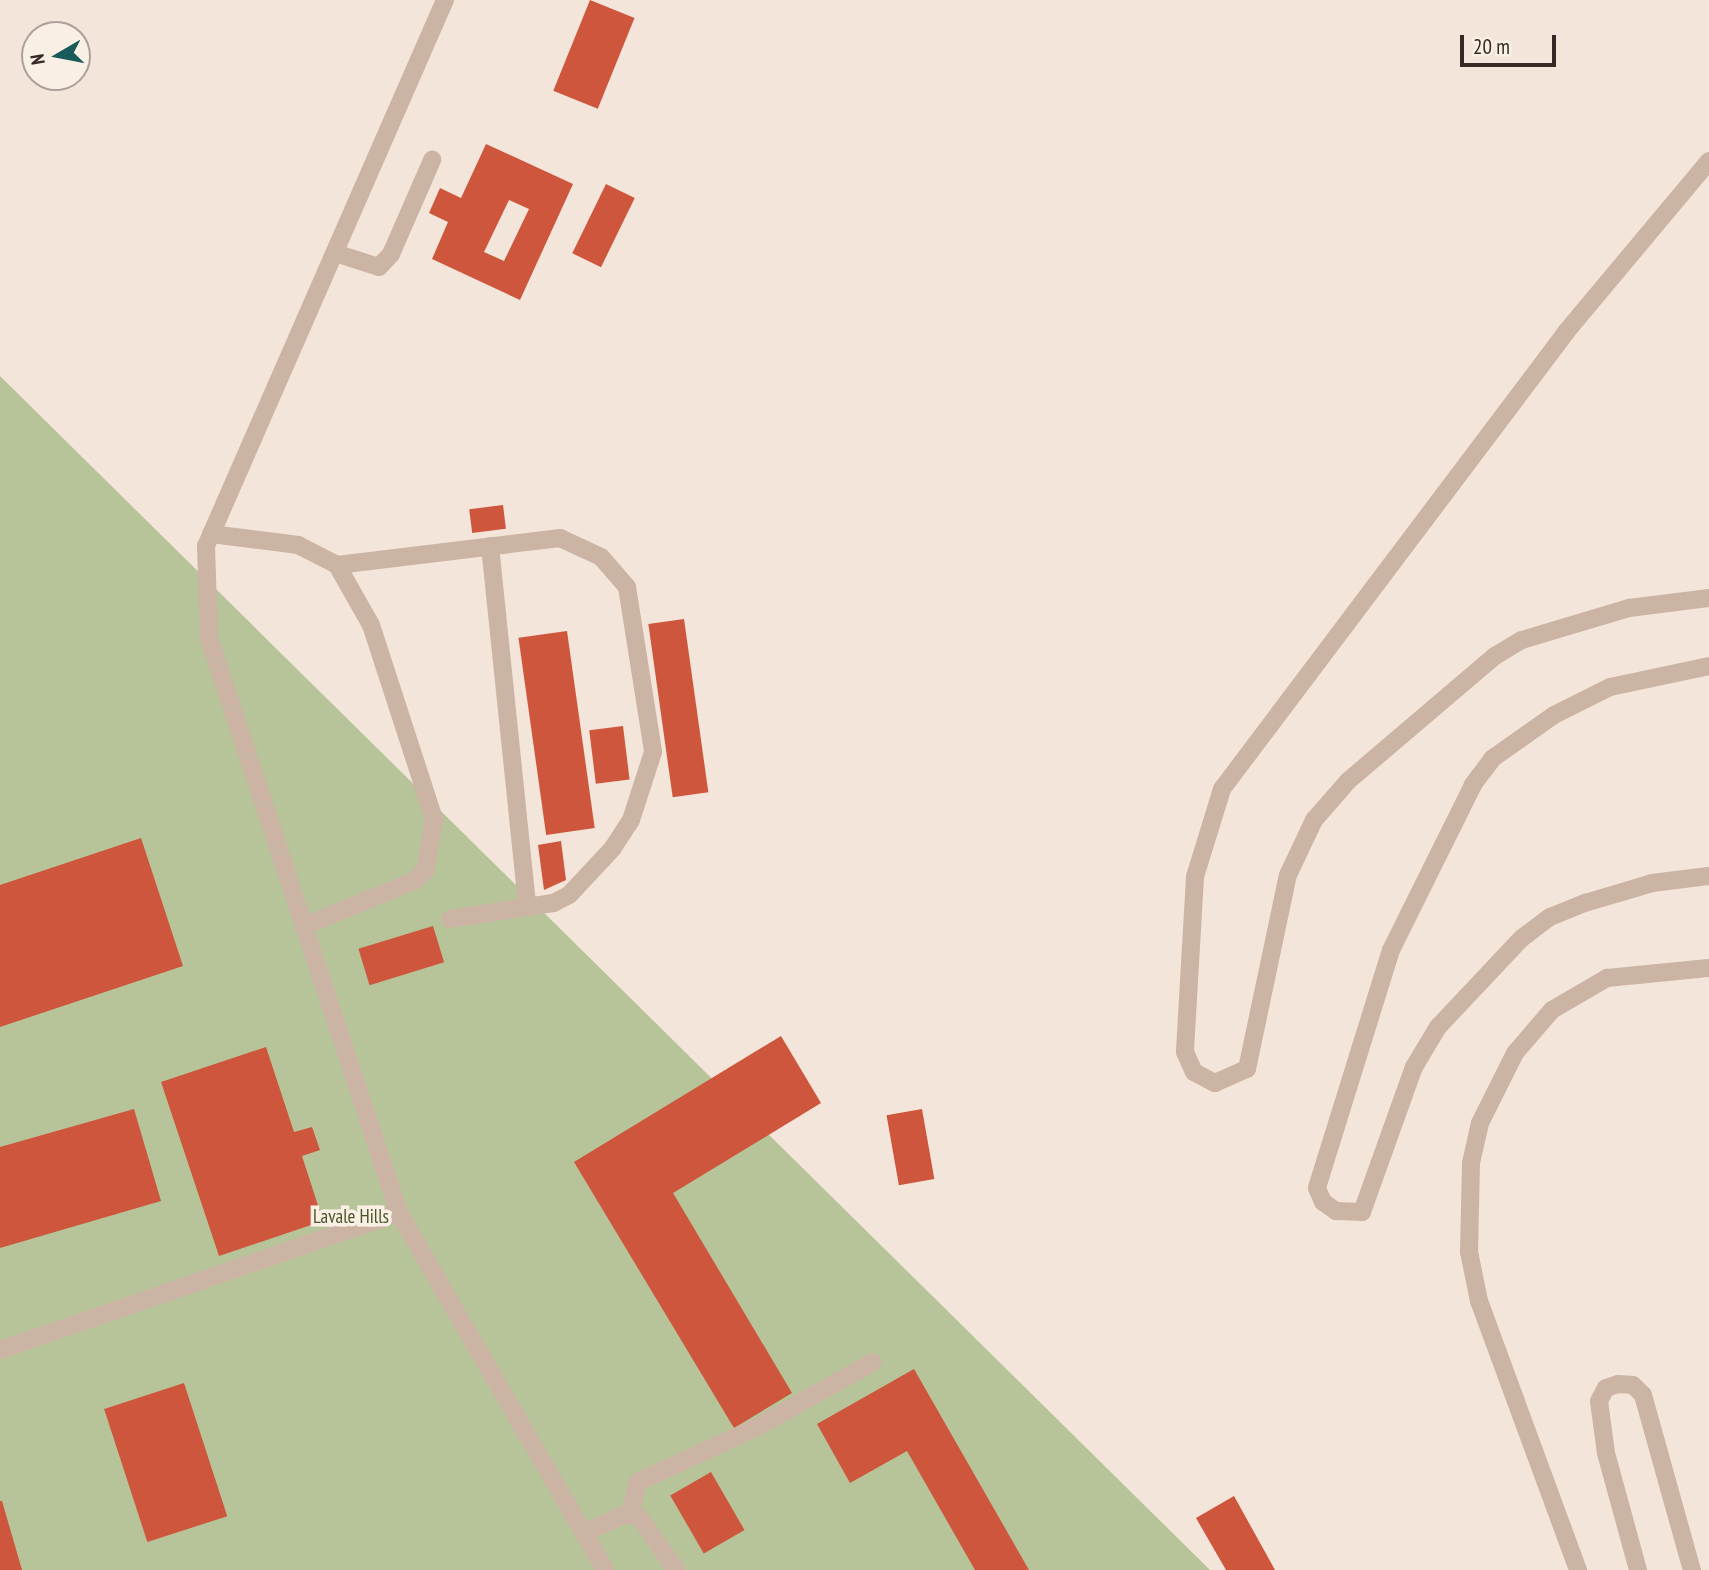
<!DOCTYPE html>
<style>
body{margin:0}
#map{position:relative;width:1709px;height:1570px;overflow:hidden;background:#f3e5d9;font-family:"PT Sans Narrow",sans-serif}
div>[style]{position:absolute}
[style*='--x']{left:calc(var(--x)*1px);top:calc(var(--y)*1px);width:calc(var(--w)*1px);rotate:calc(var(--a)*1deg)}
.green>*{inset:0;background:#b7c398}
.building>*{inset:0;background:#ce563c;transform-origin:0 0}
.lane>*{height:18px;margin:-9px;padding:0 9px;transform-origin:9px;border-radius:9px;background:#ccb4a4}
span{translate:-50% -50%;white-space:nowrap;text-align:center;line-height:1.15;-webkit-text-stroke:7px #faefe5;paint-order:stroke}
.park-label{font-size:19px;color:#485628}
.north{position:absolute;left:21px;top:21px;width:70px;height:70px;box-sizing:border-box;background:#faefe5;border:2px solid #aca099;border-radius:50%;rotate:260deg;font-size:19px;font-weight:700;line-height:28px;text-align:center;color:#372a26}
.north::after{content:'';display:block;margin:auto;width:24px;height:32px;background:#195a5b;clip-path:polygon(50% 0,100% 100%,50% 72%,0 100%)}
.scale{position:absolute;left:1460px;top:35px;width:96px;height:32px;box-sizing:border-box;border:4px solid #372a26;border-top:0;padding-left:9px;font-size:21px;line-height:24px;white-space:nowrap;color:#372a26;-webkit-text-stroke:5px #faefe5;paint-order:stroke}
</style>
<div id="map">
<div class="green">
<div style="clip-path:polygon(0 376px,1210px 1570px,0 1570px)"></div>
</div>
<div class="building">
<div style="left:590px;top:0;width:48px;height:98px;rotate:22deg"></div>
<div style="clip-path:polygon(evenodd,486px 144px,573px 184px,520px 300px,432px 259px,448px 222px,429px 213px,440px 188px,461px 198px,486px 144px,509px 200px,529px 209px,504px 261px,484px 252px,509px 200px)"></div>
<div style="left:606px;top:184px;width:32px;height:77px;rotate:26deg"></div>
<div style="left:503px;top:505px;width:24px;height:34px;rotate:83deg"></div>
<div style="left:684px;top:619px;width:175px;height:36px;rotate:82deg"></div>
<div style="left:567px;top:631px;width:199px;height:49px;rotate:82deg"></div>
<div style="left:623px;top:726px;width:54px;height:34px;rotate:83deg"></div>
<div style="clip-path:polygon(141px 838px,183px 966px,0 1027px,0 885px)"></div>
<div style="clip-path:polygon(561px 841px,566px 880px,544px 890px,538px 845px)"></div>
<div style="left:433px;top:926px;width:38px;height:78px;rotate:73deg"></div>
<div style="clip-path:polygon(781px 1036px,821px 1103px,673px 1193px,792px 1393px,734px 1428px,574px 1162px)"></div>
<div style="clip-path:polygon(266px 1047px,294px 1132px,312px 1127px,320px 1150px,302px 1156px,323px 1221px,219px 1256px,161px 1082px)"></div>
<div style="clip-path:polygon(134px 1109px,161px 1201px,0 1248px,0 1147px)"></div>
<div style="left:922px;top:1109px;width:71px;height:36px;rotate:80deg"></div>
<div style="clip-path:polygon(914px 1369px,1029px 1570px,975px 1570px,907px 1451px,850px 1483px,817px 1424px)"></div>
<div style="left:184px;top:1383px;width:140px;height:84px;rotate:72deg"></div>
<div style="left:711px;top:1472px;width:67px;height:47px;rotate:60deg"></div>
<div style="clip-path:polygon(1234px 1496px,1275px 1570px,1226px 1570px,1196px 1518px)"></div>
<div style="clip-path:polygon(0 1501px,2px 1501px,22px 1570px,0 1570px)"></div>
</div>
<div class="lane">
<div style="--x:445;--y:0;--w:596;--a:113.64"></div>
<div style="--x:206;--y:546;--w:92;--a:88.1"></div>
<div style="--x:209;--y:638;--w:606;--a:71.71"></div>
<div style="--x:399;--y:1213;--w:412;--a:60"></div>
<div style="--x:1709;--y:161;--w:222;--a:129.9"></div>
<div style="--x:1567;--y:331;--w:573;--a:126.99"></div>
<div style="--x:1222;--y:789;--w:92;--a:107.1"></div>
<div style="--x:1195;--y:877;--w:175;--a:93.3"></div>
<div style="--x:1185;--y:1052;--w:22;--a:66"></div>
<div style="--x:1194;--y:1072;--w:24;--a:28"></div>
<div style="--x:1215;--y:1083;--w:35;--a:-24"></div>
<div style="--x:1247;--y:1069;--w:198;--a:-78.1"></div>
<div style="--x:1288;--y:875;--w:61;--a:-64.7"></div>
<div style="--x:1314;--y:820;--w:52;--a:-48.9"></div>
<div style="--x:1348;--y:781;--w:193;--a:-40.4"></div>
<div style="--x:1495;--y:656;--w:31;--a:-31"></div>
<div style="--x:1522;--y:640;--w:112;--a:-16.7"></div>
<div style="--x:1629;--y:608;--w:81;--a:-7.1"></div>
<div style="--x:335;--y:253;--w:46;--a:17.7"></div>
<div style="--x:379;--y:267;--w:18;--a:-47"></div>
<div style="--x:391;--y:254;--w:103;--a:-66.4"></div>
<div style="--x:211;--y:534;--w:88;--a:7.2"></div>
<div style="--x:298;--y:545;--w:44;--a:27.1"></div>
<div style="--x:337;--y:565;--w:69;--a:60.5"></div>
<div style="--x:371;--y:625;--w:204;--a:72"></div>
<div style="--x:434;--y:819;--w:53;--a:99.8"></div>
<div style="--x:425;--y:871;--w:15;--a:138"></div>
<div style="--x:414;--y:881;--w:119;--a:157.8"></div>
<div style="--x:490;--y:546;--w:363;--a:84.1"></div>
<div style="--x:337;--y:565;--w:225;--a:-6.9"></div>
<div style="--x:560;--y:538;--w:45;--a:24.9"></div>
<div style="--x:601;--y:557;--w:40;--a:49"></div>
<div style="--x:627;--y:587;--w:167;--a:81"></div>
<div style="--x:653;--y:752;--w:71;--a:107.9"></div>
<div style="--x:631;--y:820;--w:33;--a:123"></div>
<div style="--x:613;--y:848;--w:64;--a:133.1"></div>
<div style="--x:569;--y:895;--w:18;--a:153"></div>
<div style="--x:553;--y:903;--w:104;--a:171.2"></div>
<div style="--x:1709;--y:666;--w:101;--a:168"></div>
<div style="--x:1610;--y:687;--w:63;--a:153.4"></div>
<div style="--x:1554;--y:715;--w:75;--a:144.8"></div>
<div style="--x:1493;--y:758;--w:34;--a:127"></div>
<div style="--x:1473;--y:785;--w:184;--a:116.4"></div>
<div style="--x:1391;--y:950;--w:249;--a:107.3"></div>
<div style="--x:1317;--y:1188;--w:15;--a:67"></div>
<div style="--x:1323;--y:1202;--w:16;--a:35"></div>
<div style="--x:1336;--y:1211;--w:26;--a:2"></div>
<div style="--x:1362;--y:1212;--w:154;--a:-70.3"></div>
<div style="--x:1414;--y:1067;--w:47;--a:-59"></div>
<div style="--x:1438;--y:1027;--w:122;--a:-46.7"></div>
<div style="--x:1522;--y:938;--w:35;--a:-37"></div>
<div style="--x:1550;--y:917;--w:38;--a:-22"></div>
<div style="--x:1585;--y:903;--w:70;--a:-16.6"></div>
<div style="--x:1652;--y:883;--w:57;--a:-7"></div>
<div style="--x:0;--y:1350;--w:422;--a:-19"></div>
<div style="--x:630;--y:1513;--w:32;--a:-76"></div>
<div style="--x:638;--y:1482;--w:129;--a:-24.8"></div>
<div style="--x:755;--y:1428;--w:135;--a:-29.2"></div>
<div style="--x:584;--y:1533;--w:43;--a:-24.8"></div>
<div style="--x:623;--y:1515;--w:15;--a:0"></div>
<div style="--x:638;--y:1515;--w:67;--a:55.4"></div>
<div style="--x:1578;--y:1570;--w:287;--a:-110.2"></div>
<div style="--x:1479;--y:1301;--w:50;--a:-101.5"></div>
<div style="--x:1469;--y:1252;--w:89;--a:-88.7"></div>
<div style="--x:1471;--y:1163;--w:41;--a:-77.3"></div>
<div style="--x:1480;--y:1123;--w:78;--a:-63.4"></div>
<div style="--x:1515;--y:1053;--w:57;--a:-49.3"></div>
<div style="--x:1552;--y:1010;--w:64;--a:-30.2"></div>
<div style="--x:1607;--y:978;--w:102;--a:-5.6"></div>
<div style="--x:1638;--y:1570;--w:121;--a:-105.3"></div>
<div style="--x:1606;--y:1453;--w:52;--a:-97.7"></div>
<div style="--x:1599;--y:1401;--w:15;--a:-62"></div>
<div style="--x:1606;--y:1388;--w:13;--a:-18"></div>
<div style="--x:1618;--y:1384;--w:15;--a:4"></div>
<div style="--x:1633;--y:1385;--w:14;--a:45"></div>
<div style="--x:1643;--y:1395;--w:182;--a:74.4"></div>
</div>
<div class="park-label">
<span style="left:351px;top:1217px">Lavale Hills</span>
</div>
<div class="north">N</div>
<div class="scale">20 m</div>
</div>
